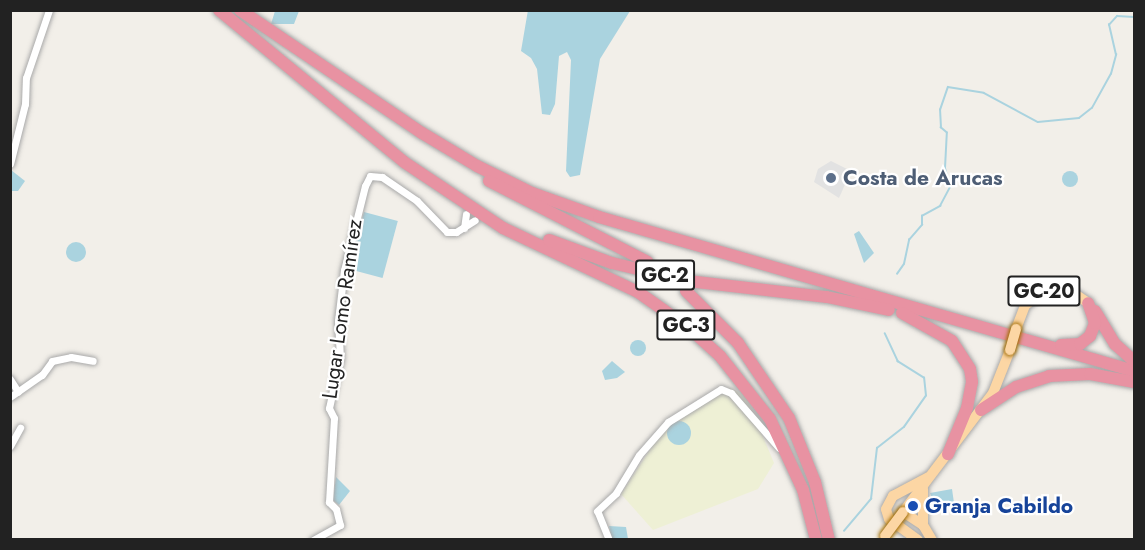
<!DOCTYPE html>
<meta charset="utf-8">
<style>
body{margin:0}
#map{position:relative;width:1145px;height:550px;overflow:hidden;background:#f2efe9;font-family:Jost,sans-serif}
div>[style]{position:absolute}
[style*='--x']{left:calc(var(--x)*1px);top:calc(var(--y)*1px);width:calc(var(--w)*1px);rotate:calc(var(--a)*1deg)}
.farmland>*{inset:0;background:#eef0d5}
.parking>*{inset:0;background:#e2e2e2}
.water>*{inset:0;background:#aad3df;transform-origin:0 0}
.round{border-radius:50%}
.stream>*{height:1.5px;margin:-0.75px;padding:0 0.75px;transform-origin:0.75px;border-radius:0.75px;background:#aad3df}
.roads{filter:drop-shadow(0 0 2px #a9a9a9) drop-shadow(0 0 2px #a9a9a9)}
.street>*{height:7px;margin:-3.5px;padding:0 3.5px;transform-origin:3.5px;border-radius:3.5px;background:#fff}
.primary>*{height:10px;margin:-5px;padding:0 5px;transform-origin:5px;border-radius:5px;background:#fcd6a4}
.highway>*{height:12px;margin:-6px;padding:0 6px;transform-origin:6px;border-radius:6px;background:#e892a2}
.bridges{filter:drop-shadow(0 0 2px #a06b00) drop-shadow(0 0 2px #a06b00)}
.primary-bridge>*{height:10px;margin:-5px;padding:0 5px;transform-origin:5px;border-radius:5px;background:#fcd6a4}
.dots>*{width:16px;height:16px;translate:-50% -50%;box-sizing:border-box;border:3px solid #fff;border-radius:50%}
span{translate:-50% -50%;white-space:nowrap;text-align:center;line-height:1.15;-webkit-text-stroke:4.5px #fff;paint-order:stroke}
.shield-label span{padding:2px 4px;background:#fff;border:2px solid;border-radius:4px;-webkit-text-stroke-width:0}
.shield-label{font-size:20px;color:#222;font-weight:700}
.service-label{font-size:21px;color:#4e5e75;font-weight:700}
.left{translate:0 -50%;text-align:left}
.street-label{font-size:21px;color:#222}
.transit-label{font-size:21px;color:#164399;font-weight:700}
.frame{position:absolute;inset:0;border:12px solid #222;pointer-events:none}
</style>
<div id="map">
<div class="farmland">
<div style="clip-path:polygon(730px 388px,746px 396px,774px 463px,758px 489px,653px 530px,621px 494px,668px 422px)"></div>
</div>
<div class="parking">
<div style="clip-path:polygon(831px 161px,851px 171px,839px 198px,814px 182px,818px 169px)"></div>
</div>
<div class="water">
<div style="clip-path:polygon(528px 10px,630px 11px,600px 59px,580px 175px,570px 177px,566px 171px,571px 60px,567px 52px,559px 56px,555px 104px,550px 115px,542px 114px,537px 69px,531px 58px,521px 51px)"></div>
<div style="clip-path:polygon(275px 11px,275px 10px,299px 11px,294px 24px,271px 24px)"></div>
<div style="clip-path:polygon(11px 170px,25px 181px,18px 191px,11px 191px)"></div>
<div class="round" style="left:1062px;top:171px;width:16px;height:16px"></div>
<div style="left:364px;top:212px;width:35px;height:59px;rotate:15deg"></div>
<div style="clip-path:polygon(859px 231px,874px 253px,864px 263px,854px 234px)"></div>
<div class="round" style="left:66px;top:242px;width:20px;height:20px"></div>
<div class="round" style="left:630px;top:340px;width:16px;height:16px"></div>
<div style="clip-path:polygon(612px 361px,625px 372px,617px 378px,605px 380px,602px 371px)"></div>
<div class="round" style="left:667px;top:421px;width:24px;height:24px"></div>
<div style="clip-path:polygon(336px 477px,350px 491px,339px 505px,333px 500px)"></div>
<div style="clip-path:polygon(952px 489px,954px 503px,935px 505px,930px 493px)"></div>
<div style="clip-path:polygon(609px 526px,626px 527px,628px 539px,612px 539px)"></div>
</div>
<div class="stream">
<div style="--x:897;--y:274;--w:12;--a:-55"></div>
<div style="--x:904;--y:264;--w:25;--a:-78"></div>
<div style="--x:909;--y:240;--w:20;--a:-49"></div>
<div style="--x:922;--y:225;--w:9;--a:-90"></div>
<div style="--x:922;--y:216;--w:21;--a:-29"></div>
<div style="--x:940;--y:206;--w:21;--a:-62"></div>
<div style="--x:950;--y:187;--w:20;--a:-105"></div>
<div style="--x:945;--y:168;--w:35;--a:-87"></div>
<div style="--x:947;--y:133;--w:8;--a:-140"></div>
<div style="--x:941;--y:128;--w:18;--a:-93"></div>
<div style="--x:940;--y:110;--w:24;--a:-71"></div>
<div style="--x:948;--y:87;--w:36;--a:9"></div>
<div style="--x:984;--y:93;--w:61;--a:28.2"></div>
<div style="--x:1038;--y:122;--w:41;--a:-5.6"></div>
<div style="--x:1079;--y:118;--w:16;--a:-38"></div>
<div style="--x:1092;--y:108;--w:39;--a:-61"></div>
<div style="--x:1111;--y:74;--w:20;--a:-75"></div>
<div style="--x:1116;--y:55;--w:31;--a:-103"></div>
<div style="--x:1109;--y:25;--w:12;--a:-48"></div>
<div style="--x:1117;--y:16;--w:17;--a:3"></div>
<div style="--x:844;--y:531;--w:42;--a:-49.8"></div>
<div style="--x:871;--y:499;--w:51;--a:-83.3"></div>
<div style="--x:877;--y:448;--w:34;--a:-38"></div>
<div style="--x:904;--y:427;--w:38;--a:-55"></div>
<div style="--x:926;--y:396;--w:18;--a:-96"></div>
<div style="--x:924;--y:378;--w:31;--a:-148"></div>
<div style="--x:898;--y:362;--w:31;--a:-115"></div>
</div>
<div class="roads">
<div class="street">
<div style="--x:10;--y:164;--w:62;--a:-76"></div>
<div style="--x:25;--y:104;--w:26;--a:-88"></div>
<div style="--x:26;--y:78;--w:72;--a:-71.3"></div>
<div style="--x:464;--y:228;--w:14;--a:-82"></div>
<div style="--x:10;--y:379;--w:15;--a:58"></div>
<div style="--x:10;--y:397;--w:39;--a:-35"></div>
<div style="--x:42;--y:375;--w:17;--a:-54"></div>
<div style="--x:52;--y:361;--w:19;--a:-12"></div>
<div style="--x:71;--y:357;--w:22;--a:10"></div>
<div style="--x:10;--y:446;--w:21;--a:-61"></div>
<div style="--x:313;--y:540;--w:31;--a:-29"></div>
<div style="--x:340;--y:525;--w:16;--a:-104"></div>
<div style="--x:336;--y:509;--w:10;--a:-135"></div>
<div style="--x:329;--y:502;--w:84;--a:-86.6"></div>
<div style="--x:334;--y:418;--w:11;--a:-117"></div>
<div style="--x:329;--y:408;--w:51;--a:-77.6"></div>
<div style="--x:340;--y:358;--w:37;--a:-93"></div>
<div style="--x:338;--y:321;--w:51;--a:-83.3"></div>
<div style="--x:344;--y:270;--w:87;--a:-76"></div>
<div style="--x:365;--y:186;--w:11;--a:-63"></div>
<div style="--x:370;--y:176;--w:12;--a:5"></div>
<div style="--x:382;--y:177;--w:42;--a:34.4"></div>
<div style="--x:417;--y:201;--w:43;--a:45.9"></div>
<div style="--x:447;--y:232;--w:9;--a:0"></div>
<div style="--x:456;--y:232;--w:22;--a:-32"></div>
<div style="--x:609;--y:540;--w:31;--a:-112"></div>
<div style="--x:597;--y:511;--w:26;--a:-43"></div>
<div style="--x:616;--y:493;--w:44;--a:-58.8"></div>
<div style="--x:639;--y:455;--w:44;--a:-48.7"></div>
<div style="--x:668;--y:422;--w:62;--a:-31.9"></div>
<div style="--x:721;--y:389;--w:11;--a:22"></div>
<div style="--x:731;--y:393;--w:73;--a:48.9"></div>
</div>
<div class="primary">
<div style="--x:1016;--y:329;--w:26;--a:-69"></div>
<div style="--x:1025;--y:305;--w:30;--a:-33"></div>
<div style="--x:1050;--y:289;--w:19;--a:3"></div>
<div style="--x:1069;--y:290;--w:23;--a:34"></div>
<div style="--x:923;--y:525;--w:36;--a:-90"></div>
<div style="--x:918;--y:540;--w:36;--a:-144"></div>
<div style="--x:889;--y:519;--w:10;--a:-107"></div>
<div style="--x:886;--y:509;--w:15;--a:-62"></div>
<div style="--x:893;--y:496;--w:40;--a:-28"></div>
<div style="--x:932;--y:540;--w:17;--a:-121"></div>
<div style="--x:923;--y:525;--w:24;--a:-147"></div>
<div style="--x:903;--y:512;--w:149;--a:-52.9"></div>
<div style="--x:993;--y:393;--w:46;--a:-68.4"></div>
</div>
<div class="highway">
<div style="--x:219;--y:10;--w:239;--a:39.4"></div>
<div style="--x:404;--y:162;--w:119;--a:33.7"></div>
<div style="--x:503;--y:228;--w:149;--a:25.4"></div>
<div style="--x:638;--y:292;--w:62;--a:35.2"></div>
<div style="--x:689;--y:328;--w:42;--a:42.1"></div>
<div style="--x:720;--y:356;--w:80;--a:51.6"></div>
<div style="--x:770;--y:419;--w:78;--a:65.1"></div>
<div style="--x:803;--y:490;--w:52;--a:75.4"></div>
<div style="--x:240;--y:10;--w:220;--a:34.1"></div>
<div style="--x:422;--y:133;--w:64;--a:31"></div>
<div style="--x:477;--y:166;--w:61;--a:26.1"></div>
<div style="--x:532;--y:193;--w:71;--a:19.7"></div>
<div style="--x:599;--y:217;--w:557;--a:16.06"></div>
<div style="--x:489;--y:181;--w:178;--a:27"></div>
<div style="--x:549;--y:240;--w:67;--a:20.1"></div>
<div style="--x:612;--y:263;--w:78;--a:13.3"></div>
<div style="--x:688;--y:281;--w:140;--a:6.6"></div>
<div style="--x:827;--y:297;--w:63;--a:11.8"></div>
<div style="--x:686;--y:291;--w:74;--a:45"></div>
<div style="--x:738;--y:343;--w:91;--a:55.8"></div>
<div style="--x:789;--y:418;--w:69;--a:67.9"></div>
<div style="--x:815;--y:482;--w:60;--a:76.4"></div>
<div style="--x:1095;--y:311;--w:39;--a:59"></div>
<div style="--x:1115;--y:344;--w:25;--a:42"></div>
<div style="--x:902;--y:313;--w:57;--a:29.2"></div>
<div style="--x:952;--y:341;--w:33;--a:57"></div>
<div style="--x:970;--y:369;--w:13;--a:81"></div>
<div style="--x:972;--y:382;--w:26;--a:101"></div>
<div style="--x:967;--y:408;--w:50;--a:112.4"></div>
<div style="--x:1061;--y:345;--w:19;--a:-3"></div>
<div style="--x:1080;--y:344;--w:13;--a:-39"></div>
<div style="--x:1090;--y:336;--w:14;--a:-69"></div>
<div style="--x:1095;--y:323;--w:21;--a:-109"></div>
<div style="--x:981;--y:410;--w:42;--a:-33.3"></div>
<div style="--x:1016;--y:387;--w:35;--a:-18"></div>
<div style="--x:1049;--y:376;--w:41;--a:-2.8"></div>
<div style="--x:1090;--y:374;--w:45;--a:10.3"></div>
</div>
</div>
<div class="bridges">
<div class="primary-bridge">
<div style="--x:1010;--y:350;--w:22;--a:-74"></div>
<div style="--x:885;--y:536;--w:30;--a:-53"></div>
</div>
</div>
<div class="dots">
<div style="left:831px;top:178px;background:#5c6f8a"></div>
<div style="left:913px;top:506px;background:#1a4fb4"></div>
</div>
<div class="shield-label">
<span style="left:665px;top:275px">GC-2</span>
<span style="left:1044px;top:291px">GC-20</span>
<span style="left:686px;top:325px">GC-3</span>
</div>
<div class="service-label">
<span class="left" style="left:843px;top:178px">Costa de Arucas</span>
</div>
<div class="street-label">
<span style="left:342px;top:309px;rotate:-82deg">Lugar Lomo Ramírez</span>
</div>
<div class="transit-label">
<span class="left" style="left:925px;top:506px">Granja Cabildo</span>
</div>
<div class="frame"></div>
</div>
